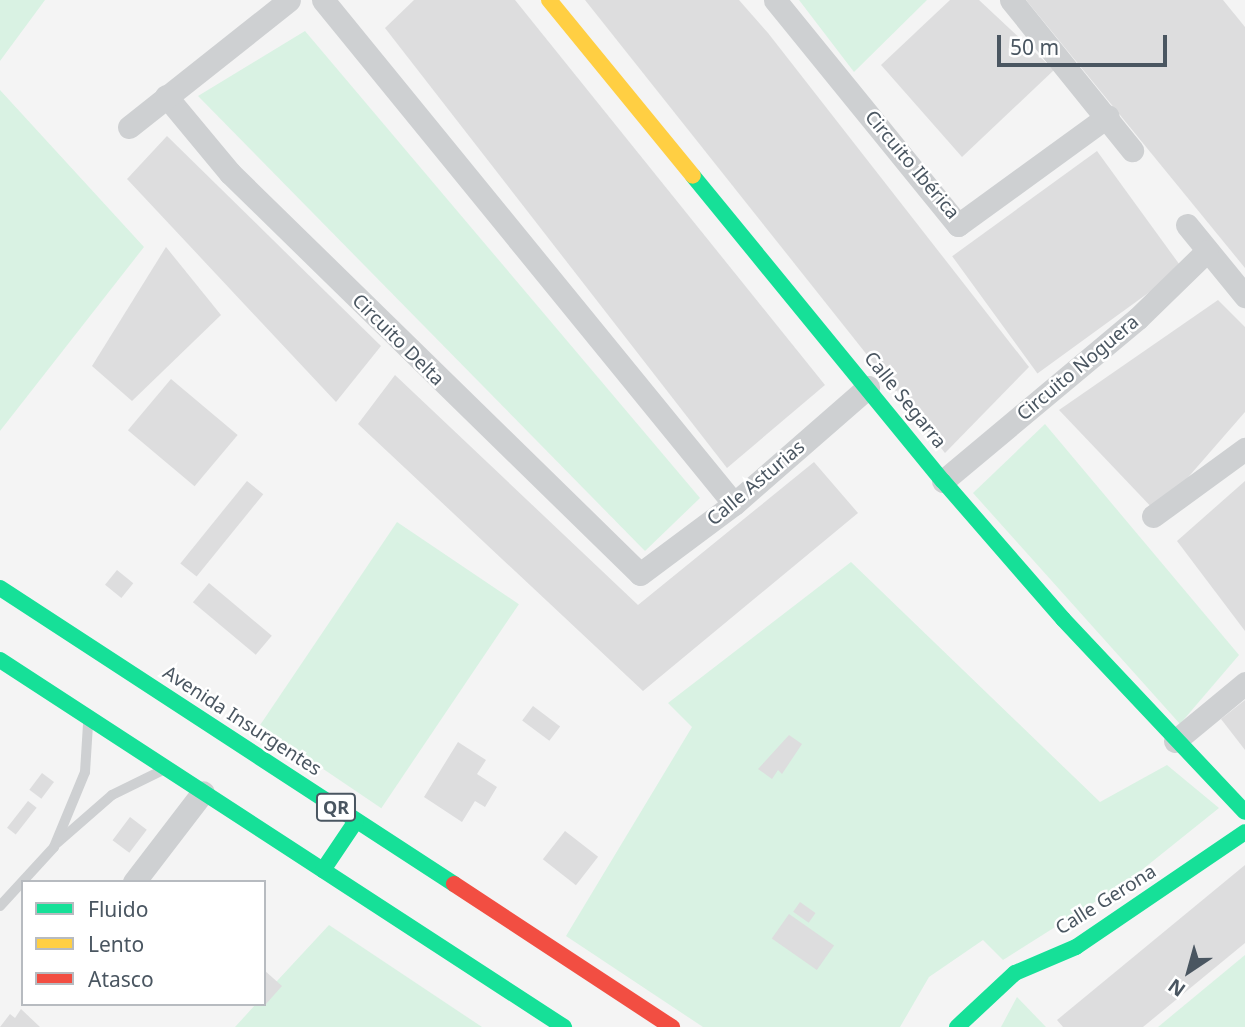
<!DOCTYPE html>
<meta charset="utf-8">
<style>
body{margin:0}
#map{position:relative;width:1245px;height:1027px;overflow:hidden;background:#f4f4f4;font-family:"Noto Sans",sans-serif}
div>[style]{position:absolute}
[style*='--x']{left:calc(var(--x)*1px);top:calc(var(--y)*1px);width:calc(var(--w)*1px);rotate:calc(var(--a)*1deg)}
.green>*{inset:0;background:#d9f2e3;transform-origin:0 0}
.building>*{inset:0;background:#ddddde;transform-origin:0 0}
.lane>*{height:10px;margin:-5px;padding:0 5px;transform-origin:5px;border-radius:5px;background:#ced0d2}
.street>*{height:23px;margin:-11.5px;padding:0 11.5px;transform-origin:11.5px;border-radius:11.5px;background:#ced0d2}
.fast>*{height:16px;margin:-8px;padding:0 8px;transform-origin:8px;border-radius:8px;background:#16e098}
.slow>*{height:16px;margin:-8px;padding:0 8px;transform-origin:8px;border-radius:8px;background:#ffcf43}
.jam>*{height:16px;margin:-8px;padding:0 8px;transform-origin:8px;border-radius:8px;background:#f24e42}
span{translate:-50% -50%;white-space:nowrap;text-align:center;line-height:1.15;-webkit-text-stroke:5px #fff;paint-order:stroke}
.shield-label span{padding:2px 5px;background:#fff;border:2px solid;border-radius:5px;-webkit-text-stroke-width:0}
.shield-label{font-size:18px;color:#4a5661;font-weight:700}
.street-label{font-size:19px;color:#4a5661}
.legend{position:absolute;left:21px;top:880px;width:245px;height:126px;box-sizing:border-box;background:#fff;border:2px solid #b7bbc0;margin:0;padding:9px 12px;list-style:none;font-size:21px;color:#4a5661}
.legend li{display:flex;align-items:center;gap:14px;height:35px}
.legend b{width:35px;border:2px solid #b7bbc0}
.north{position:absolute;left:1154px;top:936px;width:70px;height:70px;-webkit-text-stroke:5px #fff;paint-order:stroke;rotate:216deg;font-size:19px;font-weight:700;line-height:28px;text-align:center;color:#4a5661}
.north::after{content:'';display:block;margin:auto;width:24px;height:32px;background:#4a5661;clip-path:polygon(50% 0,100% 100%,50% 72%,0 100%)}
.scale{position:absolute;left:997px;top:35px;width:170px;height:32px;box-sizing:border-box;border:4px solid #4a5661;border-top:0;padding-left:9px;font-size:21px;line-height:24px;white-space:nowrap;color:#4a5661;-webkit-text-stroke:5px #fff;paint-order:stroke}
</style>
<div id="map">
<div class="green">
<div style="clip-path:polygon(0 0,45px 0,0 61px)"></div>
<div style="clip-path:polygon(799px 0,927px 0,854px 72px)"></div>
<div style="clip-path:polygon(305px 31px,700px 498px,645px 551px,198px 96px)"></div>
<div style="clip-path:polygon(0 90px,144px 247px,0 431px)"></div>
<div style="clip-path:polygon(1045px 424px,1239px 655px,1180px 724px,973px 493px)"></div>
<div style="left:397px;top:522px;width:147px;height:246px;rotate:34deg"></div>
<div style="clip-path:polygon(851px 562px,1100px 802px,1167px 765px,1219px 808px,1128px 881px,1003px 960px,983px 940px,929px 977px,900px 1027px,703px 1027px,566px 936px,692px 727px,668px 703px)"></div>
<div style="clip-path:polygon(329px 925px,482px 1027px,235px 1027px,256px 1004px,264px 1004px,264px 995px)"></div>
<div style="clip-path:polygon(1245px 955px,1245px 1027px,1158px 1027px)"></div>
<div style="clip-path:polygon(1017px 997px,1046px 1027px,1001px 1027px)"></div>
</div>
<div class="building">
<div style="clip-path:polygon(414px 0,515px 0,825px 385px,727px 468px,385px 28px)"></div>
<div style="clip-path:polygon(585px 0,739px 0,768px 33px,1029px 367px,945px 453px)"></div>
<div style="clip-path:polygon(950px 0,979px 0,1054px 70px,962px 157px,881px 65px)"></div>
<div style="clip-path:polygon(1026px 0,1223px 0,1245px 27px,1245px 268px)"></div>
<div style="clip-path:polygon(167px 136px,381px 346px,336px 402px,127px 179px)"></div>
<div style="left:1097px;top:151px;width:145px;height:179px;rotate:54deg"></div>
<div style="clip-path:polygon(166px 247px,221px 315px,132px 401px,92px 366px)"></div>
<div style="clip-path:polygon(1218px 300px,1245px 327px,1245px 412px,1157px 513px,1059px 410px)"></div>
<div style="clip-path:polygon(395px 375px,638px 605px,814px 462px,858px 513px,643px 691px,358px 424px)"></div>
<div style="left:171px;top:379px;width:87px;height:67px;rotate:40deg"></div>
<div style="left:247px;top:481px;width:21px;height:106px;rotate:39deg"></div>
<div style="clip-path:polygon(1245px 481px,1245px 631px,1177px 541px)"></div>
<div style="left:117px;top:570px;width:21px;height:19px;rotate:39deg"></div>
<div style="left:209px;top:583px;width:82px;height:25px;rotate:40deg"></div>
<div style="clip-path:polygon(1245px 700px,1245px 750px,1221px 719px)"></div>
<div style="left:533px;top:706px;width:34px;height:18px;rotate:37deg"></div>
<div style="clip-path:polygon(789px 735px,802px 744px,782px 774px,778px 770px,772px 779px,758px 769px)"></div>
<div style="clip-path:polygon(458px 742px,486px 760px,477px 774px,497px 787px,485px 807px,475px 801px,462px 822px,424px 797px)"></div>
<div style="left:42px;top:773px;width:15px;height:21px;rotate:37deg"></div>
<div style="left:28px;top:801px;width:11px;height:34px;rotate:38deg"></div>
<div style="left:130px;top:817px;width:21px;height:29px;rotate:37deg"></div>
<div style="left:565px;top:831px;width:42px;height:36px;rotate:38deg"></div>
<div style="clip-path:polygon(1245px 865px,1245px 943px,1143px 1027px,1063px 1027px,1057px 1020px)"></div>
<div style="left:800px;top:902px;width:19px;height:12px;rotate:35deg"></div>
<div style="left:789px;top:914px;width:55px;height:30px;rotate:35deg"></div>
<div style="clip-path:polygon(264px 970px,282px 986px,266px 1004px,264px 1002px)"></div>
<div style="clip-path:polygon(21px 1009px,40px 1027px,0 1027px,10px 1014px,15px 1018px)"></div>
</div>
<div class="lane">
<div style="--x:57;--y:843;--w:73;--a:-41.1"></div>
<div style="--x:112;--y:795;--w:55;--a:-26.1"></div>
<div style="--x:0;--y:906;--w:80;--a:-47.5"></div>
<div style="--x:54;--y:847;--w:81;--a:-67.5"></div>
<div style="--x:85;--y:772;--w:48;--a:-86.4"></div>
</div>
<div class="street">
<div style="--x:323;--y:0;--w:650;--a:50.8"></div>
<div style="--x:775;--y:0;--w:290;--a:50.9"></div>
<div style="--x:958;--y:225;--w:185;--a:-36"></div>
<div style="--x:1011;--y:0;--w:193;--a:51.1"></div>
<div style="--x:166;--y:96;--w:100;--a:50.3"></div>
<div style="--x:230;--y:173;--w:573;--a:44.36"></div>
<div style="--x:640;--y:574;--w:117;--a:-36.7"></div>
<div style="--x:734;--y:504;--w:178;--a:-41.1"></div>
<div style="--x:129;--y:127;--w:204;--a:-38.4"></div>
<div style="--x:1187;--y:225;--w:92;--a:50.8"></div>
<div style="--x:943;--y:481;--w:254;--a:-39.9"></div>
<div style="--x:1138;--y:318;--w:96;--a:-44.2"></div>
<div style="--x:1153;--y:516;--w:114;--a:-36.1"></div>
<div style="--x:1175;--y:741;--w:91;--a:-39.6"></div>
<div style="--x:134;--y:882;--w:113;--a:-52.5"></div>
</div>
<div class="fast">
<div style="--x:693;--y:176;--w:394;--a:50.7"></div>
<div style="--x:943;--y:481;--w:183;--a:49"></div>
<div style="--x:1063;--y:619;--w:265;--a:46.7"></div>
<div style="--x:0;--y:588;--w:542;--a:33.1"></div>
<div style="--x:0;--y:660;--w:673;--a:33.05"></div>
<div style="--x:323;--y:870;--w:59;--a:-56"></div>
<div style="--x:957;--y:1027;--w:79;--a:-43"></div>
<div style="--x:1015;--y:973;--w:66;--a:-23.1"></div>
<div style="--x:1076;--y:947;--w:204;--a:-34.2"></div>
</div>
<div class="slow">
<div style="--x:549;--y:0;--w:227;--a:50.7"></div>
</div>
<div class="jam">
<div style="--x:454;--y:884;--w:261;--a:33.3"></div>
</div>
<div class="shield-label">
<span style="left:336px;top:807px">QR</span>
</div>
<div class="street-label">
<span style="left:912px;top:165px;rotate:50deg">Circuito Ibérica</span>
<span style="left:398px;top:340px;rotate:45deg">Circuito Delta</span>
<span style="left:1078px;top:368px;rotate:-40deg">Circuito Noguera</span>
<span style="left:905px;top:400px;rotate:51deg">Calle Segarra</span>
<span style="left:756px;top:483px;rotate:-40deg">Calle Asturias</span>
<span style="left:242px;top:721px;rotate:33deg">Avenida Insurgentes</span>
<span style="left:1106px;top:900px;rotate:-32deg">Calle Gerona</span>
</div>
<ul class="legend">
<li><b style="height:9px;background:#16e098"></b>Fluido</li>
<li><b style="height:9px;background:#ffcf43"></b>Lento</li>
<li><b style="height:9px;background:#f24e42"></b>Atasco</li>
</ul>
<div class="north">N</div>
<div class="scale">50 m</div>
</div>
